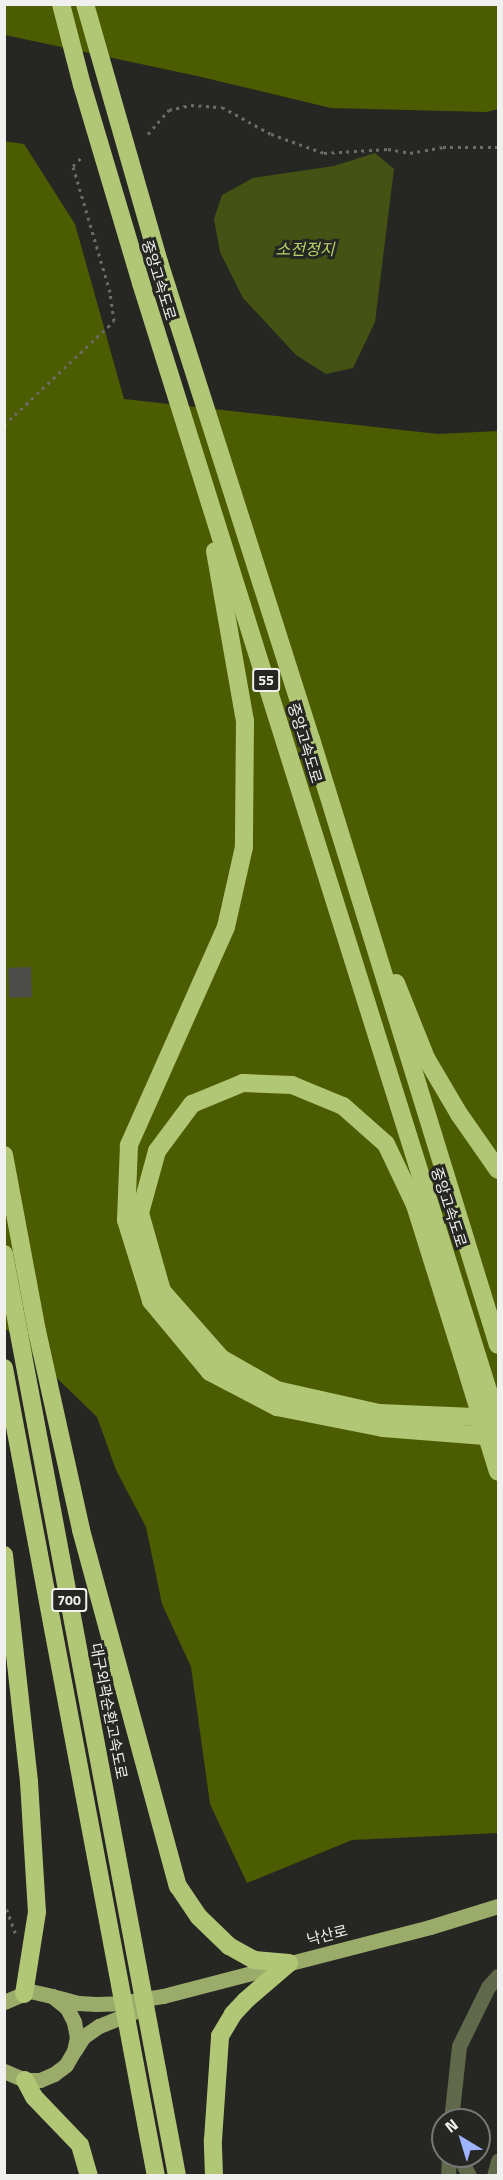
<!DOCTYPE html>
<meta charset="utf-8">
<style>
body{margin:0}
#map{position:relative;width:503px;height:2180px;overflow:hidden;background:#262723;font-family:"Titillium Web","Noto Sans KR",sans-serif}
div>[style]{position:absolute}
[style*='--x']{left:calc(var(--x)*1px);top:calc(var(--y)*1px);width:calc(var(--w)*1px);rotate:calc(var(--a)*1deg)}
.forest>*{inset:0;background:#4c5c00}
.water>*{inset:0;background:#445213}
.building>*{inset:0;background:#4c4d49;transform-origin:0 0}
.path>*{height:3px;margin-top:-1.5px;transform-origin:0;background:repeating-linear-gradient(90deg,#6b6c68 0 3px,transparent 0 7.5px)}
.minor>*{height:15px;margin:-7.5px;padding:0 7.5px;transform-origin:7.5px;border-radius:7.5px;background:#60694a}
.major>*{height:15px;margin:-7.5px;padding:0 7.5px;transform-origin:7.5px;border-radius:7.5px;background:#9bac6a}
.highway>*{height:18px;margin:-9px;padding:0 9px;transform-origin:9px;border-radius:9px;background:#b2c776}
span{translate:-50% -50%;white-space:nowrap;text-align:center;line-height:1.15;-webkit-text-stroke:6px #262723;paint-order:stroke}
.shield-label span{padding:2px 4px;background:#262723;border:2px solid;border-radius:4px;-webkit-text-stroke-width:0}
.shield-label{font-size:14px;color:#f0f1ee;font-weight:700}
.street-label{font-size:15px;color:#f0f1ee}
.water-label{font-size:16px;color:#b7d165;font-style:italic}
.frame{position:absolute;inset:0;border:6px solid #f0f1ee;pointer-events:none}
.north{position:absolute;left:431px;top:2108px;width:60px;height:60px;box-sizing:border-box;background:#262723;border:2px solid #777874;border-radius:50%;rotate:322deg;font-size:16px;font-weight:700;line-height:24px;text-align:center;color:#f0f1ee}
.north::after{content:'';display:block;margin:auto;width:21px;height:27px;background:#9eb4fd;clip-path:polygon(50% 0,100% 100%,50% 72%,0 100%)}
</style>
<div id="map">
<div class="forest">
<div style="clip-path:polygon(5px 5px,498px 5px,498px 109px,487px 112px,331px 108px,197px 76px,5px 35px)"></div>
<div style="clip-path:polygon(4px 141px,24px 144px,75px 224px,124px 399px,438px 434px,498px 431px,498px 1833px,352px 1840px,247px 1883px,210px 1804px,191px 1667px,162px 1604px,146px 1527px,116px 1470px,97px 1417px,5px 1328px)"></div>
</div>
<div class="water">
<div style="clip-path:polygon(375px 153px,394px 169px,375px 322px,353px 368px,326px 374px,296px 355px,243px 298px,220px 252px,214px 219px,222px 195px,253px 178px,334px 166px)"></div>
</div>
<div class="building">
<div style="left:31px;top:967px;width:30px;height:23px;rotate:88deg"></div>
</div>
<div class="path">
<div style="--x:148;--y:134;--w:32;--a:-49"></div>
<div style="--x:169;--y:110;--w:23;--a:-13"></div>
<div style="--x:191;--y:105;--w:31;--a:4"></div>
<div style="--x:222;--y:107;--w:56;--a:28.9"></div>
<div style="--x:271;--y:134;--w:56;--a:19.7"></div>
<div style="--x:324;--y:153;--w:64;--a:-3.6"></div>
<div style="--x:388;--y:149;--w:22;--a:10"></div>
<div style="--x:410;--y:153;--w:34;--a:-10"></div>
<div style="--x:443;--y:147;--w:55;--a:0"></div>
<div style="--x:4;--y:425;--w:151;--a:-43.4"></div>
<div style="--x:114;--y:321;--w:29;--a:-98"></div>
<div style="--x:110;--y:292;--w:131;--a:-106.4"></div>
<div style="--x:73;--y:166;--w:13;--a:-45"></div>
<div style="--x:4;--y:1902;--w:35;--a:70"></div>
</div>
<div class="minor">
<div style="--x:451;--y:2120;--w:74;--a:-83.8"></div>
<div style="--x:459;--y:2046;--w:66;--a:-63.8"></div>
<div style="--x:488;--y:1987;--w:15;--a:-48"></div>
<div style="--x:459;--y:2156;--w:22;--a:63"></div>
<div style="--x:448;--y:2176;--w:20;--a:-87"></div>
<div style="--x:494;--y:2176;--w:16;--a:-75"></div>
</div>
<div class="major">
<div style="--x:52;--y:1996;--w:27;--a:15"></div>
<div style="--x:78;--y:2003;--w:18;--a:3"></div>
<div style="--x:96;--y:2004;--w:24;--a:-2"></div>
<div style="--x:120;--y:2003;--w:44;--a:-9.2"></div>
<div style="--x:163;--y:1996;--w:276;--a:-14.5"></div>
<div style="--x:430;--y:1927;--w:71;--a:-17.2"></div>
<div style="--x:4;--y:2002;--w:28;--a:-23"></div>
<div style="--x:30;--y:1991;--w:23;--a:13"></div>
<div style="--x:52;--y:1996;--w:19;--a:39"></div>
<div style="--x:67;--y:2008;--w:16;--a:63"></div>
<div style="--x:74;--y:2022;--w:15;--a:79"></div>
<div style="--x:77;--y:2037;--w:14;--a:102"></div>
<div style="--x:74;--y:2051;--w:16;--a:120"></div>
<div style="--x:66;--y:2065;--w:15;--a:143"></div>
<div style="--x:54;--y:2074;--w:15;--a:157"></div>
<div style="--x:40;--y:2080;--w:15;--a:180"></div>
<div style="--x:25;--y:2080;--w:23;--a:-157"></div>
<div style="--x:75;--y:2050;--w:15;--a:-58"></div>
<div style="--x:83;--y:2037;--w:19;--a:-35"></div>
<div style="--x:99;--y:2026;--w:40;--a:-22"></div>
</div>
<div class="highway">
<div style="--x:61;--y:4;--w:84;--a:75.5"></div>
<div style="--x:82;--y:85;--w:207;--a:73.4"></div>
<div style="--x:141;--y:283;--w:1194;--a:72.6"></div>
<div style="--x:85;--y:4;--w:268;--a:74"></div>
<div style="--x:159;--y:262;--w:501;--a:72.33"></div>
<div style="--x:311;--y:739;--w:634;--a:72.85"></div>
<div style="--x:215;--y:551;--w:173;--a:80"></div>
<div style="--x:245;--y:721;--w:126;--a:90.5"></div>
<div style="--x:244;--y:847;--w:82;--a:102.7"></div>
<div style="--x:226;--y:927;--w:239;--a:114"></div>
<div style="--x:129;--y:1145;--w:75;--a:92.3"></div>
<div style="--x:126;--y:1220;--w:85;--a:72.8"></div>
<div style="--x:151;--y:1301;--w:92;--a:50.3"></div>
<div style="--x:210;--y:1372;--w:76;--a:27.6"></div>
<div style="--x:277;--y:1407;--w:108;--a:11.2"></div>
<div style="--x:383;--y:1428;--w:115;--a:4.5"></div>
<div style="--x:396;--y:983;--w:81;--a:68.2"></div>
<div style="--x:426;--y:1058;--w:65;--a:59.5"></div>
<div style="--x:459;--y:1114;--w:68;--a:55.1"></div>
<div style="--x:4;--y:1155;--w:179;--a:79.4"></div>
<div style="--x:37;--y:1331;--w:204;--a:77.5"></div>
<div style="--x:81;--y:1530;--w:369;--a:74.8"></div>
<div style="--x:178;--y:1886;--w:37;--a:56"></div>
<div style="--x:199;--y:1917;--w:42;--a:44"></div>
<div style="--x:229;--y:1946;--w:29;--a:29"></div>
<div style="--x:254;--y:1960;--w:35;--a:5"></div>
<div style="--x:4;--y:1254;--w:938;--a:79.37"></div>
<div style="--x:4;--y:1368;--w:822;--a:79.35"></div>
<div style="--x:498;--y:1418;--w:119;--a:-177.6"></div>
<div style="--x:379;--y:1413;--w:105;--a:-167.3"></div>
<div style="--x:277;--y:1390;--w:64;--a:-150.3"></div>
<div style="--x:221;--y:1358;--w:89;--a:-131.4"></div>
<div style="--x:162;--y:1291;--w:81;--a:-105.8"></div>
<div style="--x:140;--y:1213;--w:64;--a:-74.7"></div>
<div style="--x:157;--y:1151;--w:59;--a:-53.3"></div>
<div style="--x:192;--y:1104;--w:55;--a:-22.4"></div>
<div style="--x:243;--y:1083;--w:49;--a:2.3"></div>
<div style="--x:292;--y:1085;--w:55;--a:22.4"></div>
<div style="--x:343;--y:1106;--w:57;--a:41.5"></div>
<div style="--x:386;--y:1144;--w:68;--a:64.6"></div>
<div style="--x:415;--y:1205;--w:157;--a:72.6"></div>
<div style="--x:462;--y:1355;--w:122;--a:72.9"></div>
<div style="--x:4;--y:1555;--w:228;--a:83.7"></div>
<div style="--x:29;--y:1782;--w:130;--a:86.5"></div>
<div style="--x:37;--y:1912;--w:83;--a:99"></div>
<div style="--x:25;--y:2080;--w:19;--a:62"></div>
<div style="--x:34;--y:2097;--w:66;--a:46.2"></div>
<div style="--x:80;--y:2145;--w:32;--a:74"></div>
<div style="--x:214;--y:2176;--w:36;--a:-92"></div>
<div style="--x:213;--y:2140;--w:104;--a:-86.1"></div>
<div style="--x:220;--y:2036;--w:26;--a:-59"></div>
<div style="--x:233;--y:2014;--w:18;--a:-47"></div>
<div style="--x:245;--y:2001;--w:58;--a:-40.8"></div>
</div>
<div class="shield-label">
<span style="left:266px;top:680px">55</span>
<span style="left:69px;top:1600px">700</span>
</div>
<div class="street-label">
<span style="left:159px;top:280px;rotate:73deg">중앙고속도로</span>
<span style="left:305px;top:743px;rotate:73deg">중앙고속도로</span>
<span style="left:449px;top:1207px;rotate:72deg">중앙고속도로</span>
<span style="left:109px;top:1711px;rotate:79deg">대구외곽순환고속도로</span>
<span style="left:327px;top:1935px;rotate:-14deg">낙산로</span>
</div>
<div class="water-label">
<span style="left:305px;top:249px">소전정지</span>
</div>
<div class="frame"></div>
<div class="north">N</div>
</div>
